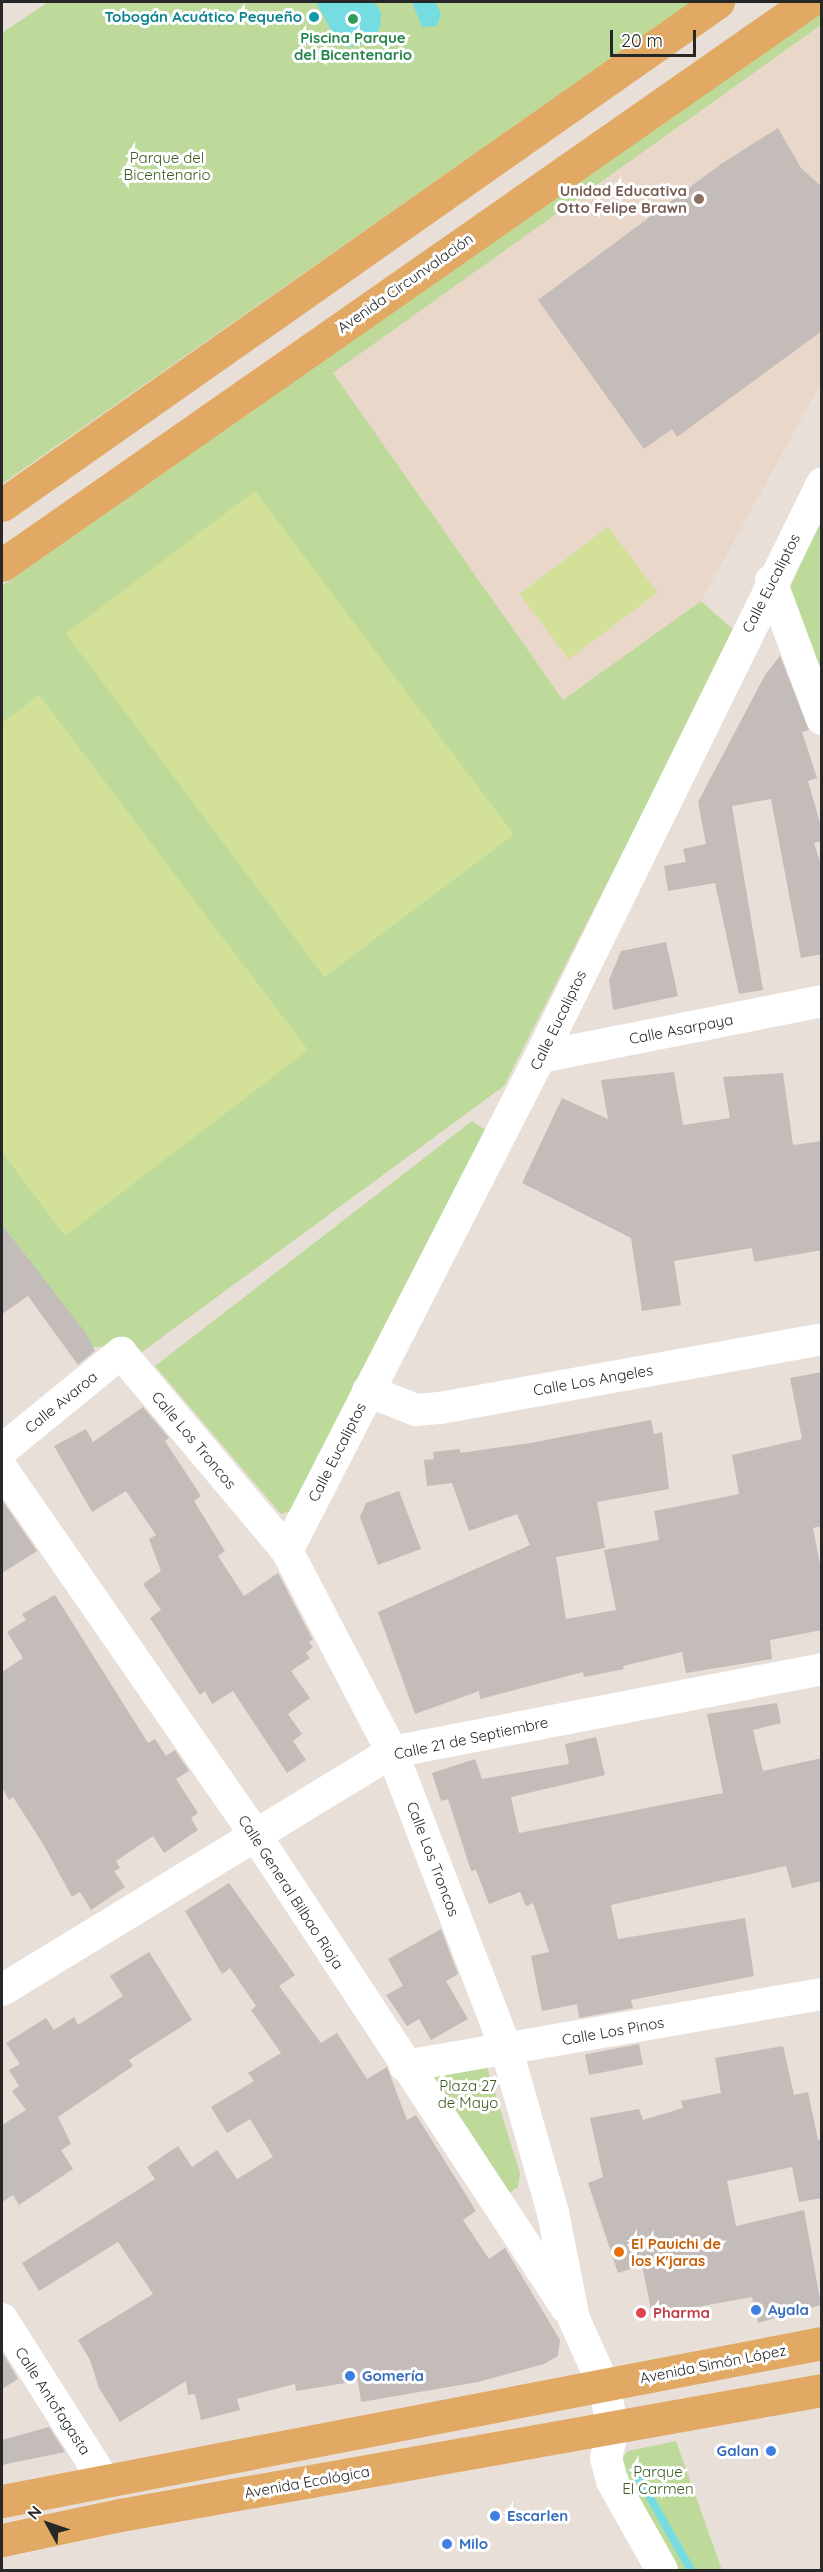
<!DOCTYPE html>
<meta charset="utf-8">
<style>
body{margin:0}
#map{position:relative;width:823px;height:2572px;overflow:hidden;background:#e8dfd9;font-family:Quicksand,sans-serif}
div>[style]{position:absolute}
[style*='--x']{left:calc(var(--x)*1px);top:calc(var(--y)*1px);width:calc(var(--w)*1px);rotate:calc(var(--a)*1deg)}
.education>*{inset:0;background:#e9d8ca}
.green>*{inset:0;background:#beda9a}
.pitch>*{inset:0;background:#d2e197;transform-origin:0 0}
.water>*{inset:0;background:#75dde2}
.stream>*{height:8px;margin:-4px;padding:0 4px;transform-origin:4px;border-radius:4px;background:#75dde2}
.building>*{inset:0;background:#c3bcb9;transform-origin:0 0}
.minor>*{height:32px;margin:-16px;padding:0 16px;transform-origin:16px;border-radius:16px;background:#fff}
.major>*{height:33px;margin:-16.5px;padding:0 16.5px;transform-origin:16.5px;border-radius:16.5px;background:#e2a964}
.dots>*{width:16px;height:16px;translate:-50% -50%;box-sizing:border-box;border:3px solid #fff;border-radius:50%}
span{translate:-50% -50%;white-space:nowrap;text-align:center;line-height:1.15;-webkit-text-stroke:6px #fff;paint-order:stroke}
.culture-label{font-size:15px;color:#0d838f;font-weight:700}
.right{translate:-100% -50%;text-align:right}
.leisure-label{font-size:15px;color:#27864d;font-weight:700}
.park-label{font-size:15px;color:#395b1f}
.education-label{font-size:15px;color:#785e54;font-weight:700}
.street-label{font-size:15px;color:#272727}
.food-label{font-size:15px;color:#c56008;font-weight:700}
.left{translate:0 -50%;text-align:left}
.shop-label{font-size:15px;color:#366cbe;font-weight:700}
.health-label{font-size:15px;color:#be3a42;font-weight:700}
.frame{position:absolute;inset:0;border:3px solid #272727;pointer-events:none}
.north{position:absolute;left:18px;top:2494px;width:60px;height:60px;-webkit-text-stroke:4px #fff;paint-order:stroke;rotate:310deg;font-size:16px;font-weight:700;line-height:24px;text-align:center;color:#272727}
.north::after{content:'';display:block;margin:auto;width:21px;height:27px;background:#272727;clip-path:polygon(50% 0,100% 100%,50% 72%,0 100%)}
.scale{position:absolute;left:610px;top:30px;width:86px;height:27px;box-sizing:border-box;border:3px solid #272727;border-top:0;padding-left:8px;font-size:18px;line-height:21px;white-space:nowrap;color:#272727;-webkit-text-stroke:4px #fff;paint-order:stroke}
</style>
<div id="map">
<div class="education">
<div style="clip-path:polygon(821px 25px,821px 383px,701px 601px,563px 700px,333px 373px)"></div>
</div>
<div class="green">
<div style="clip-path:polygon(48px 2px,692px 2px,2px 484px,2px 33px)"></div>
<div style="clip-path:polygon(821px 9px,821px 25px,333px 373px,563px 700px,701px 601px,735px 631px,504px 1086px,138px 1355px,128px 1346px,93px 1347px,2px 1227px,2px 586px)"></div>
<div style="clip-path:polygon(821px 518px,821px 680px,789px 590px)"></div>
<div style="clip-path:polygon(472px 1121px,489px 1132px,295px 1510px,281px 1514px,155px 1366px)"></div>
<div style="clip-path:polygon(486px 2064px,520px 2173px,518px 2187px,510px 2193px,502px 2191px,425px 2074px)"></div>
<div style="clip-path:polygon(676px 2441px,722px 2570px,677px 2570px,623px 2478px,623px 2457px,628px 2451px)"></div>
</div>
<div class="pitch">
<div style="left:255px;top:491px;width:430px;height:237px;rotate:53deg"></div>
<div style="left:608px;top:527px;width:82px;height:111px;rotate:53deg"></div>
<div style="clip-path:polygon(39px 695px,308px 1050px,65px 1236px,2px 1152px,2px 723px)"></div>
</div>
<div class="water">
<div style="clip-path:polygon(316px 2px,374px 2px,381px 12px,380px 27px,373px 41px,347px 47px,337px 41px)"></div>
<div style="clip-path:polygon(412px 2px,435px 2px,441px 13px,437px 26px,422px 27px)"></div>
</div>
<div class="stream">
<div style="--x:634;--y:2469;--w:116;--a:60.6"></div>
</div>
<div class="building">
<div style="clip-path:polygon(778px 128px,801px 168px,822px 187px,822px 331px,677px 437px,672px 429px,644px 449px,538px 300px,721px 164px)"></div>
<div style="clip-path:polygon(780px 656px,809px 730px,802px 732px,817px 778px,808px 781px,822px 830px,822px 841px,814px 843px,822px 868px,822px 954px,801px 958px,771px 799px,732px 806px,763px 990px,739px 994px,715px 883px,668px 891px,664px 866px,686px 862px,683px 849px,706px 844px,698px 802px,765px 675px)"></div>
<div style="clip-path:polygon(666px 942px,678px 996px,613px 1010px,609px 980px,621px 951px)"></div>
<div style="clip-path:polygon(674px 1072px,683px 1125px,730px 1118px,723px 1077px,783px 1073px,793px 1145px,822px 1141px,822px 1250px,754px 1262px,752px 1248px,674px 1261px,681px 1305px,642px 1311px,631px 1238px,522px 1183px,562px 1098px,608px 1119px,601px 1080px)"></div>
<div style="clip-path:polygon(2px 1225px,86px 1333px,95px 1351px,78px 1365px,28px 1296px,2px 1314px)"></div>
<div style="clip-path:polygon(822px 1372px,822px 1526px,813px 1528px,822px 1574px,822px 1630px,770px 1640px,772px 1659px,686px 1673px,682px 1652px,623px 1666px,624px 1669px,584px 1677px,583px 1672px,480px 1699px,479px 1691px,415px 1714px,378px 1612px,530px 1545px,517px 1514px,469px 1531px,452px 1483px,427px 1486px,424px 1460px,434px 1459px,433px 1452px,460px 1449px,460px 1453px,530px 1443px,651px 1420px,654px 1434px,662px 1432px,669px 1489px,597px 1502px,605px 1548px,556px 1557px,566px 1619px,616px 1610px,604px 1550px,659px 1540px,654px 1511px,739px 1494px,732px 1455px,802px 1439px,790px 1378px)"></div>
<div style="clip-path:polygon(143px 1407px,169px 1438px,165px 1441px,201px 1496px,194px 1501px,225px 1551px,218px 1556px,244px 1596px,278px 1573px,313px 1640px,309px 1642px,313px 1647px,306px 1653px,310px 1658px,291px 1671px,310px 1698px,288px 1714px,302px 1734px,293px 1741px,306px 1760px,287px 1773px,233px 1691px,212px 1704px,205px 1691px,200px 1695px,150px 1618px,161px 1610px,143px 1584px,161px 1571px,149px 1539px,156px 1535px,126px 1491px,92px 1512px,54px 1446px,86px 1429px,93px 1442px)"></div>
<div style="clip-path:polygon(399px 1491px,421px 1549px,378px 1565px,360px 1517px,366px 1503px)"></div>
<div style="clip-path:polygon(2px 1500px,37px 1551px,2px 1573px)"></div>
<div style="clip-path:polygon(55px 1595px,148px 1743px,155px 1739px,166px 1756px,175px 1750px,189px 1771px,176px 1779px,198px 1813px,191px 1818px,198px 1830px,164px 1853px,153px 1836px,116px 1861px,120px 1868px,114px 1871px,125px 1887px,91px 1910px,80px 1892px,72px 1897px,43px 1844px,13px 1797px,9px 1800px,2px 1787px,2px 1672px,23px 1658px,7px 1632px,26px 1620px,22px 1614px)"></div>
<div style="clip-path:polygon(777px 1703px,781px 1723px,753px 1730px,763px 1771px,822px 1758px,822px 1881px,792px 1888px,786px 1866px,611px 1905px,618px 1939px,745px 1918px,754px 1976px,631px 2000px,633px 2008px,579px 2018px,577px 2004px,542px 2011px,531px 1956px,549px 1952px,533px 1903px,526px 1906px,520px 1892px,489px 1904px,476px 1870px,471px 1871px,448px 1799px,441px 1801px,432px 1773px,475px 1759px,482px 1779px,569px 1764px,565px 1744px,596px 1737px,605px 1775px,511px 1797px,519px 1833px,723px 1793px,707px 1714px)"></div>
<div style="clip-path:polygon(229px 1883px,295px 1975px,279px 1986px,321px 2043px,337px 2033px,367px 2079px,387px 2067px,407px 2120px,416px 2115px,476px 2211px,463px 2220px,489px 2259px,505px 2248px,560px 2340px,558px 2356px,544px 2364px,478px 2382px,361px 2402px,358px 2381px,296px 2391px,295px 2384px,237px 2399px,240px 2410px,201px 2420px,195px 2394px,188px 2395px,186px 2381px,120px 2422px,99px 2388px,90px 2360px,78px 2340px,153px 2294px,118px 2242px,39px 2291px,22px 2263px,155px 2179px,147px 2167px,178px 2146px,192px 2167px,217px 2150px,237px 2179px,273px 2157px,250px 2119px,227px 2133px,211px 2107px,254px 2081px,248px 2073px,281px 2053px,251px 2010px,256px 2006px,230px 1968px,222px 1974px,185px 1911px)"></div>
<div style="clip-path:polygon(441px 1929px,458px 1974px,446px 1981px,468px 2019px,431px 2040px,419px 2019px,407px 2026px,386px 1995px,403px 1986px,388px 1959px)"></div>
<div style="clip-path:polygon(149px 1952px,192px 2020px,129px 2060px,133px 2066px,58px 2117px,71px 2144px,61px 2150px,73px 2169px,19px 2205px,13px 2195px,2px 2202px,2px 2125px,26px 2110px,12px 2091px,19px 2086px,9px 2070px,20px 2064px,6px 2043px,46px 2018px,54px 2030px,74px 2017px,78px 2025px,123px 1996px,110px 1976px)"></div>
<div style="left:639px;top:2044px;width:21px;height:55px;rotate:79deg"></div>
<div style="clip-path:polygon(783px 2046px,794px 2095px,808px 2092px,818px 2140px,822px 2139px,822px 2198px,799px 2202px,792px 2167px,727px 2181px,736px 2226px,804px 2210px,821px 2305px,758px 2323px,752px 2297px,652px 2315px,642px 2265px,618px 2273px,588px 2183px,603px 2177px,590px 2118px,639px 2109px,643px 2120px,683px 2108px,681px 2101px,721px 2093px,715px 2058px)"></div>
<div style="clip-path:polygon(2px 2352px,18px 2379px,2px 2389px)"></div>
<div style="clip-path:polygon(49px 2427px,65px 2452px,2px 2465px,2px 2440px)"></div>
</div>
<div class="minor">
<div style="--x:771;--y:581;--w:147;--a:69.7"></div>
<div style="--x:540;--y:1057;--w:288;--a:-11.2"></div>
<div style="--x:368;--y:1391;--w:52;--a:21.6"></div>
<div style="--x:416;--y:1410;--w:24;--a:-5"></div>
<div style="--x:440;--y:1408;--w:388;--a:-10.2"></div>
<div style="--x:2;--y:1450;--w:154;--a:-39.2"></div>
<div style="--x:121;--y:1353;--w:258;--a:50"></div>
<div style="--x:287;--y:1551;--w:227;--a:62.4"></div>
<div style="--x:392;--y:1752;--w:320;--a:69"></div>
<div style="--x:507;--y:2051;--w:168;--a:74.1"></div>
<div style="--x:553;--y:2213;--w:108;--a:78.8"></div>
<div style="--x:574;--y:2319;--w:73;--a:65.9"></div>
<div style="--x:604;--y:2386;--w:43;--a:77.9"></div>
<div style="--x:613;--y:2428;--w:31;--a:103"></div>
<div style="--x:606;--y:2458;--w:24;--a:75"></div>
<div style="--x:612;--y:2481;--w:102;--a:60.7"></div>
<div style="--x:2;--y:1469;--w:446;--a:55.3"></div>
<div style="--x:256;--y:1836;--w:564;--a:56.65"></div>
<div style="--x:287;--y:1551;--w:555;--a:-62.88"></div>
<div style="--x:540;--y:1057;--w:639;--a:-63.8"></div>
<div style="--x:2;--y:1990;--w:457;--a:-31.4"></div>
<div style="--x:392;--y:1752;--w:438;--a:-10.9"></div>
<div style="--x:405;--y:2066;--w:423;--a:-9.8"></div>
<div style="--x:2;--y:2319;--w:193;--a:57.7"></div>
</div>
<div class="major">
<div style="--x:2;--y:505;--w:875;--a:-35.09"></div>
<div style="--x:2;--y:565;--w:983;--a:-34.93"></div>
<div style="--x:2;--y:2501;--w:835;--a:-10.91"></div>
<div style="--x:2;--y:2540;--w:121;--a:-12"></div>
<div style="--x:120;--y:2515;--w:713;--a:-10.1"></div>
</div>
<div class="dots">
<div style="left:314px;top:17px;background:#0f9aa8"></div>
<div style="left:353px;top:19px;background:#2e9e5b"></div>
<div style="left:699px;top:199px;background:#8d6e63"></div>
<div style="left:619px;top:2252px;background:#e8710a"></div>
<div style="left:756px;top:2310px;background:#3f7fe0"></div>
<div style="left:641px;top:2313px;background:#e0444e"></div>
<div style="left:350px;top:2376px;background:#3f7fe0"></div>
<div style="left:771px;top:2451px;background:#3f7fe0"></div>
<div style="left:495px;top:2516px;background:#3f7fe0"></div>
<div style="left:447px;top:2544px;background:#3f7fe0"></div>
</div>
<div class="culture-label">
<span class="right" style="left:302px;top:17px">Tobogán Acuático Pequeño</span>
</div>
<div class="leisure-label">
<span style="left:353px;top:46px">Piscina Parque<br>del Bicentenario</span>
</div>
<div class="park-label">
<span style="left:167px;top:166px">Parque del<br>Bicentenario</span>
<span style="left:468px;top:2094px">Plaza 27<br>de Mayo</span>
<span style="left:658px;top:2480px">Parque<br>El Carmen</span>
</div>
<div class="education-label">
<span class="right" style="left:687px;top:199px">Unidad Educativa<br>Otto Felipe Brawn</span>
</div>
<div class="street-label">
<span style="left:405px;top:283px;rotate:-35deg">Avenida Circunvalación</span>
<span style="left:771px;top:583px;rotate:-63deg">Calle Eucaliptos</span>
<span style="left:558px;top:1020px;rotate:-64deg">Calle Eucaliptos</span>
<span style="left:681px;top:1029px;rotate:-11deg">Calle Asarpaya</span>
<span style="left:593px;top:1380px;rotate:-10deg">Calle Los Angeles</span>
<span style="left:61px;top:1402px;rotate:-39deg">Calle Avaroa</span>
<span style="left:194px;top:1440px;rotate:50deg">Calle Los Troncos</span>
<span style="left:337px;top:1452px;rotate:-63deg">Calle Eucaliptos</span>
<span style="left:471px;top:1738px;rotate:-12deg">Calle 21 de Septiembre</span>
<span style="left:433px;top:1859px;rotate:69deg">Calle Los Troncos</span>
<span style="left:291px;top:1892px;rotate:57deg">Calle General Bilbao Rioja</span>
<span style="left:613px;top:2031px;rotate:-10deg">Calle Los Pinos</span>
<span style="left:713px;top:2364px;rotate:-11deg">Avenida Simón López</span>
<span style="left:53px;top:2401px;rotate:57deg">Calle Antofagasta</span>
<span style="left:307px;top:2482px;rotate:-10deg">Avenida Ecológica</span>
</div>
<div class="food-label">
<span class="left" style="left:631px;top:2252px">El Pauichi de<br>los K'jaras</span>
</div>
<div class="shop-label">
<span class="left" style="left:768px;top:2310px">Ayala</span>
<span class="left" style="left:362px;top:2376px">Gomería</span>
<span class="right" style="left:759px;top:2451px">Galan</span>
<span class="left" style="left:507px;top:2516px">Escarlen</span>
<span class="left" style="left:459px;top:2544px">Milo</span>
</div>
<div class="health-label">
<span class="left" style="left:653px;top:2313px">Pharma</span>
</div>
<div class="frame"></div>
<div class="north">N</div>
<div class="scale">20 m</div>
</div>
